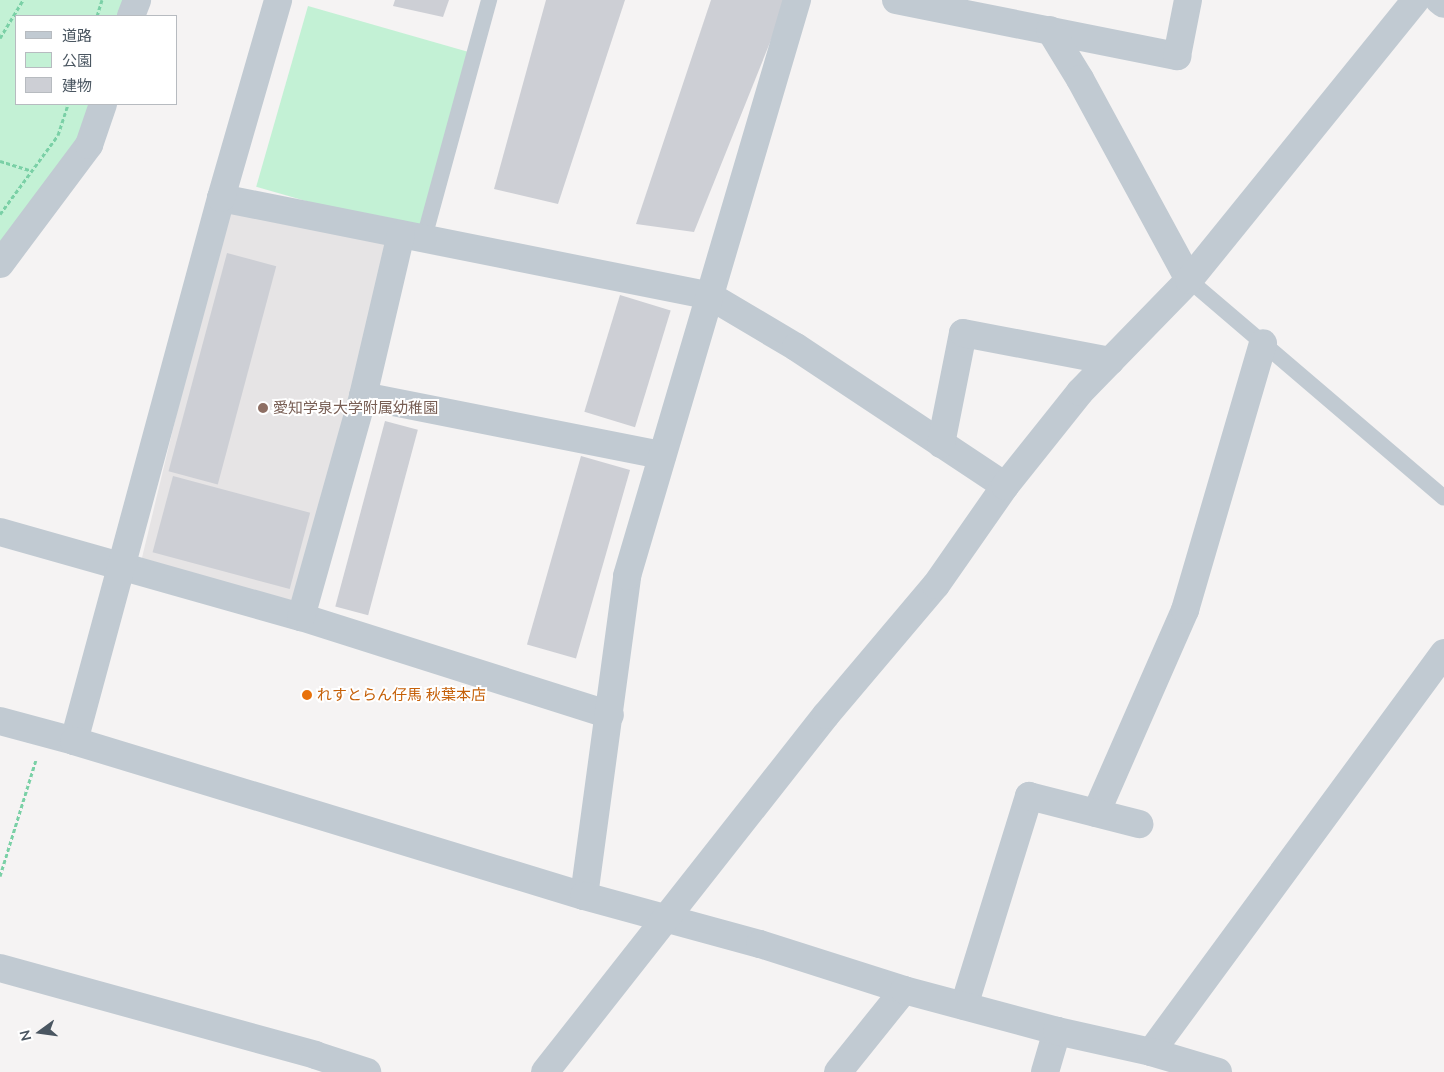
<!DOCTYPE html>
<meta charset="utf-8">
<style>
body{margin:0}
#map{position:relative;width:1444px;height:1072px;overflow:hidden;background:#f5f3f3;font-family:Mulish,"Noto Sans JP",sans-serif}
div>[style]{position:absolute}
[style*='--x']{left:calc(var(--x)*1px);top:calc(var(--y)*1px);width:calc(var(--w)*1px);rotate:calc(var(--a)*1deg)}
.education>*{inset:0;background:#e6e4e5}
.green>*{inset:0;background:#c3f1d5;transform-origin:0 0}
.building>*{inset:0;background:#cdcfd5;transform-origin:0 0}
.path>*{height:3px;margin-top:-1.5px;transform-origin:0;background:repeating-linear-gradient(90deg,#7ad0a6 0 4px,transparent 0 6.5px)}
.service>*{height:16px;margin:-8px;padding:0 8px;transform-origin:8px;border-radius:8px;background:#c1cad2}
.minor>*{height:28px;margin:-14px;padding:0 14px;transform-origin:14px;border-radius:14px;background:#c1cad2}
.tertiary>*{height:28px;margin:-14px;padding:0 14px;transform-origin:14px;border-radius:14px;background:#c1cad2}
.dots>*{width:14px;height:14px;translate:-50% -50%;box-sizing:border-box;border:2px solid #fff;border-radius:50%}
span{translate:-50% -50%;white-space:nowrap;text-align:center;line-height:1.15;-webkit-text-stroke:4px #fff;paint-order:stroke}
.education-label{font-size:15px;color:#785e54}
.left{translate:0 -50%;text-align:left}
.food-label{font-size:15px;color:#c56008}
.legend{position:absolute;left:15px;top:15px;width:162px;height:90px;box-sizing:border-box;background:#fff;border:1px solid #b7bbc0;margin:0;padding:6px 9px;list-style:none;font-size:15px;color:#4a5661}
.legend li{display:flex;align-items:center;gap:10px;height:25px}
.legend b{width:25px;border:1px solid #b7bbc0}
.north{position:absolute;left:15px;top:1007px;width:50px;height:50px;-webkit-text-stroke:4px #fff;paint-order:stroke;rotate:256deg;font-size:14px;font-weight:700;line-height:20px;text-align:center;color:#4a5661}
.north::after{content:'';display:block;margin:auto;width:18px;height:22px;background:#4a5661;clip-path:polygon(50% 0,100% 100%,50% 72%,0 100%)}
</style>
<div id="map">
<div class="education">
<div style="clip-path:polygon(233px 213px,384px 240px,388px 253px,299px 599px,287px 604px,141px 562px,224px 217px)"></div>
</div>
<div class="green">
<div style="clip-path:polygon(0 0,125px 0,119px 16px,16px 16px,16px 104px,91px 104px,79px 141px,0 242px)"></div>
<div style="left:308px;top:6px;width:168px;height:188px;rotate:16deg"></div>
</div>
<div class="building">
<div style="clip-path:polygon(395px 0,449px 0,443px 17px,393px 6px)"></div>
<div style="clip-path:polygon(546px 0,625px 0,558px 204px,494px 189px)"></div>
<div style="clip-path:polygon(711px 0,787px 0,694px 232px,636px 224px)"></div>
<div style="left:227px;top:253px;width:51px;height:226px;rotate:15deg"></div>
<div style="left:620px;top:295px;width:53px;height:122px;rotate:17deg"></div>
<div style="left:385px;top:421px;width:34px;height:192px;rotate:15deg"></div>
<div style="left:581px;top:456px;width:51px;height:196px;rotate:16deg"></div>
<div style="left:173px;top:476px;width:142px;height:79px;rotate:15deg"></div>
</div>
<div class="path">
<div style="--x:97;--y:16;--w:17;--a:-73"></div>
<div style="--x:0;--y:38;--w:44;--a:-58.8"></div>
<div style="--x:0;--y:161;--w:34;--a:17"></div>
<div style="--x:0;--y:214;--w:98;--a:-53.7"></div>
<div style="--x:58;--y:135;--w:33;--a:-72"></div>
<div style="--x:0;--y:876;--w:121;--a:-72.8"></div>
</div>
<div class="service">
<div style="--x:424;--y:238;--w:247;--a:-74.7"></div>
<div style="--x:1189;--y:280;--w:335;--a:40.5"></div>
</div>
<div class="minor">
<div style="--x:896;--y:0;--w:287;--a:11.3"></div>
<div style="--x:1177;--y:56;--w:57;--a:-78.9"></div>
<div style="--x:1439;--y:0;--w:6;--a:39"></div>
<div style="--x:1050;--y:30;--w:57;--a:58.5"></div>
<div style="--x:1080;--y:79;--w:229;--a:61.5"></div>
<div style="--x:221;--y:198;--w:499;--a:11.3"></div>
<div style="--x:710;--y:296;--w:100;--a:30.7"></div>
<div style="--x:796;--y:347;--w:251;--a:33.6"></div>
<div style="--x:363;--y:396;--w:305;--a:11.2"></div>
<div style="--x:941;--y:444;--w:113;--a:-78.8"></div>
<div style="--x:963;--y:333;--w:150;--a:10.8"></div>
<div style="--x:0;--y:532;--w:313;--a:15.8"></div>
<div style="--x:301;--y:617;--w:324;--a:17.6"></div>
<div style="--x:301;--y:617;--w:230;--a:-74.3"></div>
<div style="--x:363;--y:396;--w:166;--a:-76.8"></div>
<div style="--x:74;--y:741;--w:563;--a:-74.85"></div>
<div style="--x:221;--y:198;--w:206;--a:-73.9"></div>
<div style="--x:1096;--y:813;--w:222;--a:-66.3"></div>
<div style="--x:1185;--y:610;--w:278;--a:-73.7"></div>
<div style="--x:584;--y:896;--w:323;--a:-82.3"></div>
<div style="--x:627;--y:576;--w:601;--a:-73.56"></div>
<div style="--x:0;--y:968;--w:327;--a:15.4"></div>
<div style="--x:315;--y:1055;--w:55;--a:18.1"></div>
<div style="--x:964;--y:1006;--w:220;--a:-72.8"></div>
<div style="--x:1029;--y:796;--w:114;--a:14.3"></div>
<div style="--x:1151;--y:1052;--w:495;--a:-53.7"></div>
<div style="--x:838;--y:1072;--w:105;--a:-51.2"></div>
<div style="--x:1045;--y:1072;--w:43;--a:-73.7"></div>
</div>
<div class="tertiary">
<div style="--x:131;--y:16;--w:17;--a:-69"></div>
<div style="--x:0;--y:264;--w:149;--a:-53.2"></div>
<div style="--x:89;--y:145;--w:43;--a:-71.1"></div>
<div style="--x:0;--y:721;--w:77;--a:15.1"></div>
<div style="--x:74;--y:741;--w:533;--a:16.91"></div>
<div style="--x:584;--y:896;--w:182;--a:15.3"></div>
<div style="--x:760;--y:944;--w:151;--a:17.7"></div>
<div style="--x:904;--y:990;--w:158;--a:15"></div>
<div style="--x:1057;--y:1031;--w:96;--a:12.6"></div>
<div style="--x:1151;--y:1052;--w:70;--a:16.6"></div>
<div style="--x:545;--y:1072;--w:454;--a:-51.8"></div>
<div style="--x:826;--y:715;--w:170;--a:-49.8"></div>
<div style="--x:936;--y:585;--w:121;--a:-55.1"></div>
<div style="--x:1005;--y:486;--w:120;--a:-51.4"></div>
<div style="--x:1080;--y:392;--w:156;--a:-45.8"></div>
<div style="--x:1189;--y:280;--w:360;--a:-51"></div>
</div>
<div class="dots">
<div style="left:263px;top:408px;background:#8d6e63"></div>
<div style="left:307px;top:695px;background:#e8710a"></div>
</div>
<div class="education-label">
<span class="left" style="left:273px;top:408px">愛知学泉大学附属幼稚園</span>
</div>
<div class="food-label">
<span class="left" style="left:317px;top:695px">れすとらん仔馬 秋葉本店</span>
</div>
<ul class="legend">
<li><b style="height:6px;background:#c1cad2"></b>道路</li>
<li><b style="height:14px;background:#c3f1d5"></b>公園</li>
<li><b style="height:14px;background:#cdcfd5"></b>建物</li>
</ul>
<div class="north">N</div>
</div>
